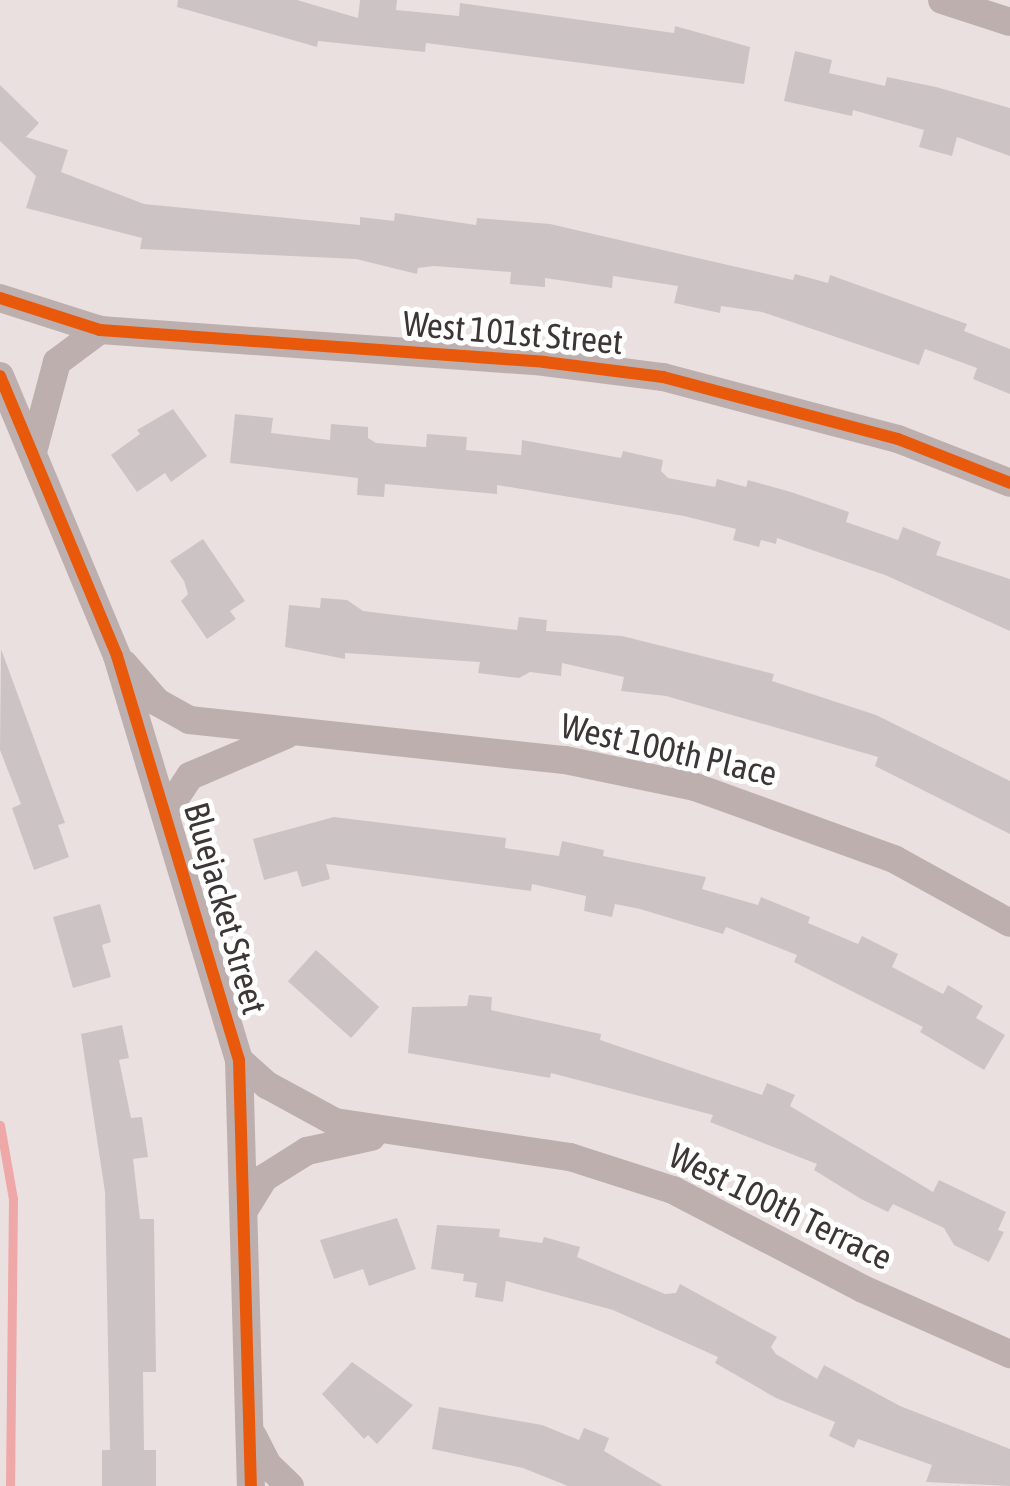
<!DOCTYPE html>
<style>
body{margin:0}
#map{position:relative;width:1010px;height:1486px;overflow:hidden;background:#eae0e0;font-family:"Asap Condensed",sans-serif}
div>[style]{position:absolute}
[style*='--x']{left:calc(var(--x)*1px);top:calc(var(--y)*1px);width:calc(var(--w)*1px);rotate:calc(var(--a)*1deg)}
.stream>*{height:9px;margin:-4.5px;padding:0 4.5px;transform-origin:4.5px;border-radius:4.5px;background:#eea8a8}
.building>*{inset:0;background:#ccc4c4;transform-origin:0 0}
.minor>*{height:28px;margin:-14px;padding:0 14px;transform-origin:14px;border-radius:14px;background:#bdafae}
.cycleway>*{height:12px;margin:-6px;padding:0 6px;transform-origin:6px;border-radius:6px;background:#e8590c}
span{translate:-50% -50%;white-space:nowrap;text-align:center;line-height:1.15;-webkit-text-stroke:10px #fff;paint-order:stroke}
.street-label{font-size:35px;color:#3d3636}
</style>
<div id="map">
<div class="stream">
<div style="--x:0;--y:1125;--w:75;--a:80"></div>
<div style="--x:13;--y:1199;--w:287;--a:90.6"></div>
</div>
<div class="building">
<div style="clip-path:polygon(178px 0,297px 0,358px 18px,360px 0,397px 0,396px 10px,459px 16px,460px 3px,674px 33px,675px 26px,750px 47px,744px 84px,426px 43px,425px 52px,318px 41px,317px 47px,177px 7px)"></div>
<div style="clip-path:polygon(795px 51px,832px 60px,829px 73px,885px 86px,887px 77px,936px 87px,1010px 108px,1010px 156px,957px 137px,952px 156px,919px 147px,924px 130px,853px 110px,852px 116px,784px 101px)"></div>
<div style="clip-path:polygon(0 85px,39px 123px,26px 137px,68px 150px,61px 172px,144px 204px,360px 225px,360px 217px,394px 221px,395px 213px,476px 225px,477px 218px,550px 224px,793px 280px,795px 274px,828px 283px,830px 275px,967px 324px,964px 331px,1010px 349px,1010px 394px,973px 379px,977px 368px,925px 349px,919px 365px,762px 312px,721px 306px,720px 313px,674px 303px,678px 286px,613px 276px,612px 288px,545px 278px,545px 287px,510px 284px,511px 272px,434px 266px,418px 268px,417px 274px,356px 259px,140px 249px,142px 238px,26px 208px,36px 176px,0 141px)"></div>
<div style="clip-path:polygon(173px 409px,207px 456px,171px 482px,165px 473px,137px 492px,111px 455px,140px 434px,137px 430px)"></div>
<div style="clip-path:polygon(235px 414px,273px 418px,271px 433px,330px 440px,331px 424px,368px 427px,368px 438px,376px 443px,426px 447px,427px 434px,467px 437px,466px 450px,521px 455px,522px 440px,621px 458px,623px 451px,663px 460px,661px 471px,668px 478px,715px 487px,717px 479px,746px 487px,748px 480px,791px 492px,849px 512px,846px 522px,898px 540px,903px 527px,941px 542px,936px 555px,1010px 579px,1010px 631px,885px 575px,777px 538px,776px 544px,761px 540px,759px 547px,733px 540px,736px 529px,684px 516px,497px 485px,497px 494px,385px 484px,384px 497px,357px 495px,358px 478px,230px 463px)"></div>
<div style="clip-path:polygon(203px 539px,245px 601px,230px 611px,236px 619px,207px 639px,181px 601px,188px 594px,184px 581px,170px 561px)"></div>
<div style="clip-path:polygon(321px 598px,347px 600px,363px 611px,517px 630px,519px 617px,547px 620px,546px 631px,622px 636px,774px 674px,772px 681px,876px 715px,1010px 781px,1010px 834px,875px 766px,878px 757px,666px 696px,621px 691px,624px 677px,562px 663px,561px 676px,530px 672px,519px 678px,478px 673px,480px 662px,345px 653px,345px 659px,285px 647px,289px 605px,320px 608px)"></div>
<div style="clip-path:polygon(1px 649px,65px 823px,58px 825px,69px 857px,34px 870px,12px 808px,21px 804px,0 750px)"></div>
<div style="clip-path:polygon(334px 817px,506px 838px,505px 848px,559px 856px,562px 841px,604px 850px,603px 856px,706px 877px,702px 889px,758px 905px,761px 897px,810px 917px,808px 923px,858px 944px,862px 936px,898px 954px,892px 967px,943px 994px,948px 985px,983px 1006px,976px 1018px,1005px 1035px,984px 1070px,920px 1032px,923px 1027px,794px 962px,797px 955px,726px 927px,723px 934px,640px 909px,615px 904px,612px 917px,584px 911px,586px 896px,532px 884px,531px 891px,326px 864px,330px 879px,302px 887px,297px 871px,264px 880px,253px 839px)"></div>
<div style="clip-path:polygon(100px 904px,111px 942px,102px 945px,111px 977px,73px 988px,53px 917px)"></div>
<div style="left:316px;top:950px;width:85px;height:42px;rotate:42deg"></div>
<div style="clip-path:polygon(469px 995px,492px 997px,491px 1010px,601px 1034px,600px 1040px,762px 1095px,767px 1083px,795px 1095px,790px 1106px,933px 1192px,939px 1180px,1006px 1212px,998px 1230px,1004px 1232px,989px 1262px,954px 1245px,944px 1228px,893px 1204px,888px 1212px,861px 1199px,814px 1170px,817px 1164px,710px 1122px,713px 1115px,551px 1073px,550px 1078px,408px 1053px,412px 1007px,467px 1006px)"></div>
<div style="clip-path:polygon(122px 1025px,129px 1058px,119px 1060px,131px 1118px,142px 1117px,148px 1157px,133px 1159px,140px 1219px,154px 1219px,156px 1372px,143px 1372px,144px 1450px,156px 1450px,156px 1486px,102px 1486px,102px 1450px,110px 1450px,105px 1192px,81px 1034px)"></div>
<div style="clip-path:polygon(397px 1218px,416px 1269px,369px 1286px,363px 1269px,334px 1279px,320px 1240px)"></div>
<div style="clip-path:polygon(437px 1225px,500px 1229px,499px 1237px,542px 1243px,544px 1237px,580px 1247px,577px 1257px,665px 1294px,676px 1293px,680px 1284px,777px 1337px,771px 1347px,776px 1354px,817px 1379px,824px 1365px,900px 1406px,1010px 1449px,1010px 1486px,926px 1482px,932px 1465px,858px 1439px,854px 1448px,829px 1436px,835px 1422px,776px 1398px,715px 1363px,718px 1357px,613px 1310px,506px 1281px,503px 1302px,475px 1297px,477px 1283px,463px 1281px,464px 1274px,431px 1269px)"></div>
<div style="clip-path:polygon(352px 1362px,413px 1405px,377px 1444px,368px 1435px,364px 1439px,322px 1394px)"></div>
<div style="clip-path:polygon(439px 1407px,542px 1425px,579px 1440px,584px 1428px,609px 1438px,604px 1451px,663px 1486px,568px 1486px,523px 1468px,432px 1449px)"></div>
</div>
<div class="minor">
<div style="--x:942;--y:0;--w:71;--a:17.9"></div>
<div style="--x:0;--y:298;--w:105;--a:17.7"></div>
<div style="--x:100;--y:330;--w:445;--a:4.1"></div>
<div style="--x:544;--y:362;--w:120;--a:7.2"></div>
<div style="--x:663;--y:377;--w:243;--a:14.8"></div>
<div style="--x:898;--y:439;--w:120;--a:21.4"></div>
<div style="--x:0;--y:376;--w:303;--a:67.3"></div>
<div style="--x:117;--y:656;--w:422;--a:73.2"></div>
<div style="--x:239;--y:1060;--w:426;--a:88.4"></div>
<div style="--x:33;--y:452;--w:93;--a:-75.1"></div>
<div style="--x:57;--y:362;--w:54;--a:-36.7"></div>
<div style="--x:124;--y:664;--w:50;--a:49"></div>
<div style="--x:157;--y:702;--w:37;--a:29"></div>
<div style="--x:189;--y:720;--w:378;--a:6.1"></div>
<div style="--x:565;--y:760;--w:133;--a:11.7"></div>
<div style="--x:695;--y:787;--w:212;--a:19.9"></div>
<div style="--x:894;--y:859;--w:132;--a:28.9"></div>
<div style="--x:166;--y:812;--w:43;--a:-56.3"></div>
<div style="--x:190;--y:776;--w:104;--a:-23.1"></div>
<div style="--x:239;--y:1060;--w:38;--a:42"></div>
<div style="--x:267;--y:1085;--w:77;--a:28.6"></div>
<div style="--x:335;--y:1122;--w:238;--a:8.5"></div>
<div style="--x:570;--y:1157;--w:108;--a:17.8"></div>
<div style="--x:673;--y:1190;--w:214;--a:27.5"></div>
<div style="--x:863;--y:1289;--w:161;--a:23.9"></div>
<div style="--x:246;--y:1207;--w:34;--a:-58"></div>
<div style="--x:264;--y:1178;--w:51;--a:-32.1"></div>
<div style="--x:307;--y:1151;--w:66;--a:-12.3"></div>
<div style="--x:253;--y:1436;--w:31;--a:63"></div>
<div style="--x:267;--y:1464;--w:32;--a:44"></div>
</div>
<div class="cycleway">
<div style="--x:0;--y:298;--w:105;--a:17.7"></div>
<div style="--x:100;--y:330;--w:445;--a:4.1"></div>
<div style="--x:544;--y:362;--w:120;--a:7.2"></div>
<div style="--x:663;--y:377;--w:243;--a:14.8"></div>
<div style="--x:898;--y:439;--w:120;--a:21.4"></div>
<div style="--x:0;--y:376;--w:303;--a:67.3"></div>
<div style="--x:117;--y:656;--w:422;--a:73.2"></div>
<div style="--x:239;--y:1060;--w:426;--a:88.4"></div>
</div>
<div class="street-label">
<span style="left:513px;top:332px;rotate:5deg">West 101st Street</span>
<span style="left:669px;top:749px;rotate:13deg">West 100th Place</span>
<span style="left:226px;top:908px;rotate:74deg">Bluejacket Street</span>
<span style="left:781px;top:1206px;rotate:26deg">West 100th Terrace</span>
</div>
</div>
